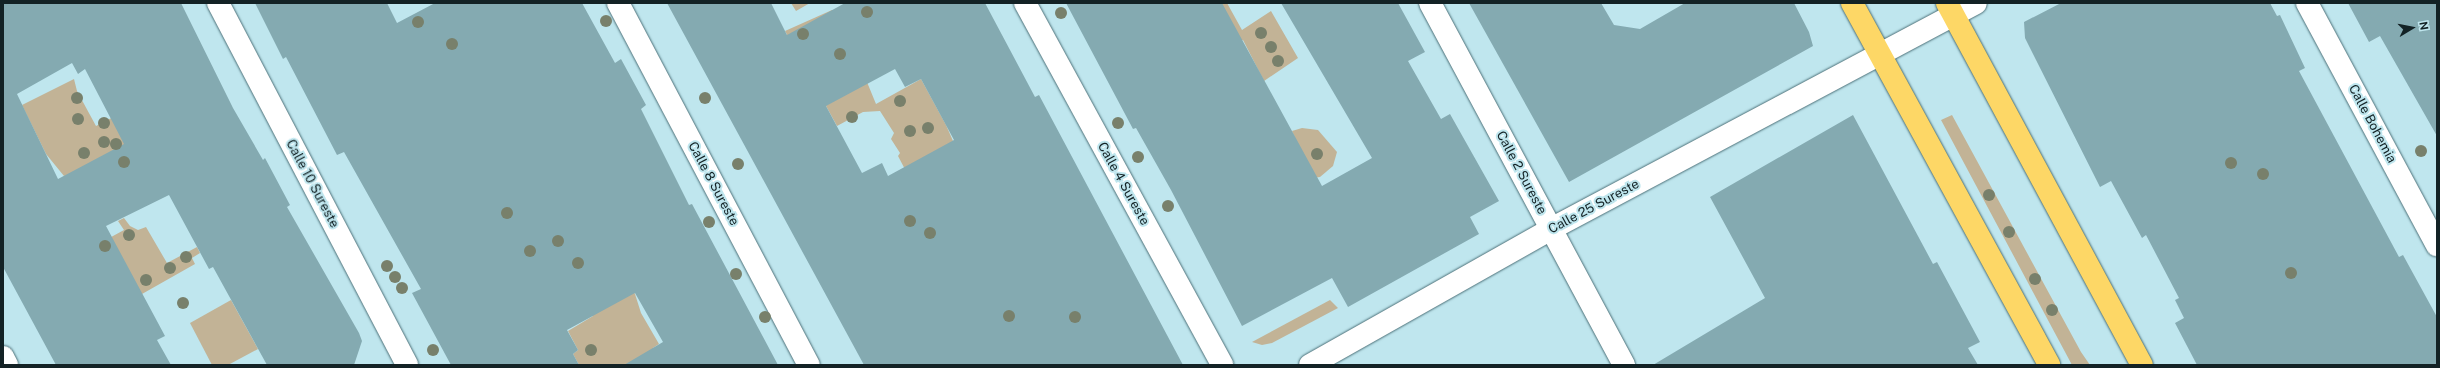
<!DOCTYPE html>
<style>
body{margin:0}
#map{position:relative;width:2440px;height:368px;overflow:hidden;background:#bfe6ee;font-family:"Public Sans",sans-serif}
div>[style]{position:absolute}
[style*='--x']{left:calc(var(--x)*1px);top:calc(var(--y)*1px);width:calc(var(--w)*1px);rotate:calc(var(--a)*1deg)}
.green>*{inset:0;background:#c2b396}
.building>*{inset:0;background:#84aab1}
.roads{filter:drop-shadow(0 0 1px #4c7078) drop-shadow(0 0 1px #4c7078)}
.street>*{height:22px;margin:-11px;padding:0 11px;transform-origin:11px;border-radius:11px;background:#fff}
.primary>*{height:22px;margin:-11px;padding:0 11px;transform-origin:11px;border-radius:11px;background:#fdd766}
.trees>*{width:12px;height:12px;margin:-6px;border-radius:50%;background:#78806b}
span{translate:-50% -50%;white-space:nowrap;text-align:center;line-height:1.15;-webkit-text-stroke:4px #bfe6ee;paint-order:stroke}
.street-label{font-size:13px;color:#132225}
.frame{position:absolute;inset:0;border:4px solid #132225;pointer-events:none}
.north{position:absolute;left:2392px;top:8px;width:40px;height:40px;-webkit-text-stroke:3px #bfe6ee;paint-order:stroke;rotate:80deg;font-size:11px;font-weight:700;line-height:16px;text-align:center;color:#132225}
.north::after{content:'';display:block;margin:auto;width:14px;height:18px;background:#132225;clip-path:polygon(50% 0,100% 100%,50% 72%,0 100%)}
</style>
<div id="map">
<div class="green">
<div style="clip-path:polygon(791px 3px,810px 3px,796px 11px)"></div>
<div style="clip-path:polygon(1190px 3px,1227px 3px,1242px 30px,1271px 11px,1298px 58px,1264px 81px,1243px 40px,1205px 60px)"></div>
<div style="clip-path:polygon(832px 10px,853px 48px,876px 104px,921px 79px,946px 125px,953px 141px,908px 175px,898px 156px,900px 153px,891px 139px,894px 133px,880px 111px,863px 112px,837px 126px,785px 31px)"></div>
<div style="clip-path:polygon(74px 79px,77px 91px,96px 126px,123px 112px,146px 157px,64px 176px,46px 154px,22px 105px)"></div>
<div style="clip-path:polygon(1952px 115px,2081px 352px,2090px 365px,2072px 365px,1941px 120px)"></div>
<div style="clip-path:polygon(1302px 128px,1318px 130px,1337px 152px,1333px 166px,1320px 177px,1313px 178px,1292px 131px)"></div>
<div style="clip-path:polygon(124px 218px,130px 226px,138px 230px,146px 227px,167px 263px,197px 247px,200px 253px,192px 258px,195px 264px,142px 294px,91px 248px,124px 230px,118px 221px)"></div>
<div style="clip-path:polygon(621px 266px,635px 294px,641px 313px,659px 344px,653px 348px,663px 365px,579px 365px,573px 354px,578px 350px,568px 331px,593px 316px,577px 286px)"></div>
<div style="clip-path:polygon(231px 300px,258px 349px,228px 365px,212px 365px,190px 323px)"></div>
<div style="clip-path:polygon(1330px 300px,1338px 308px,1272px 343px,1262px 345px,1252px 342px)"></div>
</div>
<div class="building">
<div style="clip-path:polygon(evenodd,3px 3px,181px 3px,233px 108px,263px 160px,265px 158px,290px 205px,287px 207px,359px 333px,362px 341px,354px 365px,267px 365px,213px 267px,209px 269px,169px 195px,106px 226px,165px 336px,157px 340px,171px 365px,56px 365px,3px 267px,3px 3px,72px 63px,78px 74px,85px 69px,124px 144px,58px 179px,17px 94px,72px 63px)"></div>
<div style="clip-path:polygon(255px 3px,387px 3px,397px 23px,435px 3px,582px 3px,615px 63px,621px 59px,646px 105px,641px 109px,689px 205px,692px 204px,778px 365px,624px 365px,663px 342px,635px 293px,567px 330px,578px 350px,573px 354px,579px 365px,451px 365px,412px 293px,421px 289px,344px 152px,337px 155px,286px 57px,283px 59px)"></div>
<div style="clip-path:polygon(evenodd,667px 3px,771px 3px,787px 35px,845px 3px,985px 3px,1035px 97px,1039px 95px,1183px 365px,864px 365px,667px 3px,895px 69px,905px 87px,921px 79px,954px 140px,888px 176px,882px 163px,862px 173px,826px 106px,895px 69px)"></div>
<div style="clip-path:polygon(1066px 3px,1222px 3px,1322px 186px,1372px 158px,1281px 3px,1398px 3px,1425px 52px,1408px 61px,1441px 119px,1450px 114px,1499px 201px,1470px 217px,1479px 234px,1348px 307px,1332px 278px,1242px 326px,1171px 190px,1136px 128px,1133px 129px)"></div>
<div style="clip-path:polygon(1469px 3px,1601px 3px,1614px 25px,1640px 29px,1685px 3px,1794px 3px,1809px 32px,1813px 46px,1569px 182px)"></div>
<div style="clip-path:polygon(2061px 3px,2270px 3px,2277px 16px,2280px 15px,2305px 68px,2299px 71px,2399px 257px,2403px 255px,2437px 317px,2437px 365px,2197px 365px,2175px 323px,2184px 318px,2175px 300px,2179px 298px,2146px 235px,2142px 238px,2111px 181px,2100px 187px,2025px 38px,2024px 22px)"></div>
<div style="clip-path:polygon(2348px 3px,2437px 3px,2437px 136px,2380px 36px,2369px 42px)"></div>
<div style="clip-path:polygon(1853px 115px,1933px 264px,1937px 262px,1980px 342px,1968px 348px,1978px 365px,1653px 365px,1765px 298px,1710px 197px)"></div>
</div>
<div class="roads">
<div class="street">
<div style="--x:218;--y:3;--w:408;--a:62.4"></div>
<div style="--x:618;--y:3;--w:409;--a:62.2"></div>
<div style="--x:1025;--y:3;--w:412;--a:61.4"></div>
<div style="--x:1430;--y:3;--w:411;--a:61.8"></div>
<div style="--x:2307;--y:3;--w:275;--a:61.8"></div>
<div style="--x:3;--y:357;--w:9;--a:63"></div>
<div style="--x:1310;--y:365;--w:277;--a:-29.4"></div>
<div style="--x:1551;--y:229;--w:481;--a:-28"></div>
</div>
<div class="primary">
<div style="--x:1852;--y:3;--w:412;--a:61.4"></div>
<div style="--x:1947;--y:3;--w:411;--a:61.7"></div>
</div>
</div>
<div class="trees">
<div style="left:867px;top:12px"></div>
<div style="left:1061px;top:13px"></div>
<div style="left:606px;top:21px"></div>
<div style="left:418px;top:22px"></div>
<div style="left:1261px;top:33px"></div>
<div style="left:803px;top:34px"></div>
<div style="left:452px;top:44px"></div>
<div style="left:1271px;top:47px"></div>
<div style="left:840px;top:54px"></div>
<div style="left:1278px;top:61px"></div>
<div style="left:77px;top:98px"></div>
<div style="left:705px;top:98px"></div>
<div style="left:900px;top:101px"></div>
<div style="left:852px;top:117px"></div>
<div style="left:78px;top:119px"></div>
<div style="left:104px;top:123px"></div>
<div style="left:1118px;top:123px"></div>
<div style="left:928px;top:128px"></div>
<div style="left:910px;top:131px"></div>
<div style="left:104px;top:142px"></div>
<div style="left:116px;top:144px"></div>
<div style="left:2421px;top:151px"></div>
<div style="left:84px;top:153px"></div>
<div style="left:1317px;top:154px"></div>
<div style="left:1138px;top:157px"></div>
<div style="left:124px;top:162px"></div>
<div style="left:2231px;top:163px"></div>
<div style="left:738px;top:164px"></div>
<div style="left:2263px;top:174px"></div>
<div style="left:1989px;top:195px"></div>
<div style="left:1168px;top:206px"></div>
<div style="left:507px;top:213px"></div>
<div style="left:910px;top:221px"></div>
<div style="left:709px;top:222px"></div>
<div style="left:2009px;top:232px"></div>
<div style="left:930px;top:233px"></div>
<div style="left:129px;top:235px"></div>
<div style="left:558px;top:241px"></div>
<div style="left:105px;top:246px"></div>
<div style="left:530px;top:251px"></div>
<div style="left:186px;top:257px"></div>
<div style="left:578px;top:263px"></div>
<div style="left:387px;top:266px"></div>
<div style="left:170px;top:268px"></div>
<div style="left:2291px;top:273px"></div>
<div style="left:736px;top:274px"></div>
<div style="left:395px;top:277px"></div>
<div style="left:2035px;top:279px"></div>
<div style="left:146px;top:280px"></div>
<div style="left:402px;top:288px"></div>
<div style="left:183px;top:303px"></div>
<div style="left:2052px;top:310px"></div>
<div style="left:1009px;top:316px"></div>
<div style="left:765px;top:317px"></div>
<div style="left:1075px;top:317px"></div>
<div style="left:433px;top:350px"></div>
<div style="left:591px;top:350px"></div>
</div>
<div class="street-label">
<span style="left:2372px;top:124px;rotate:62deg">Calle Bohemia</span>
<span style="left:1521px;top:173px;rotate:62deg">Calle 2 Sureste</span>
<span style="left:312px;top:184px;rotate:62deg">Calle 10 Sureste</span>
<span style="left:713px;top:184px;rotate:62deg">Calle 8 Sureste</span>
<span style="left:1123px;top:184px;rotate:61deg">Calle 4 Sureste</span>
<span style="left:1594px;top:207px;rotate:-28deg">Calle 25 Sureste</span>
</div>
<div class="frame"></div>
<div class="north">N</div>
</div>
